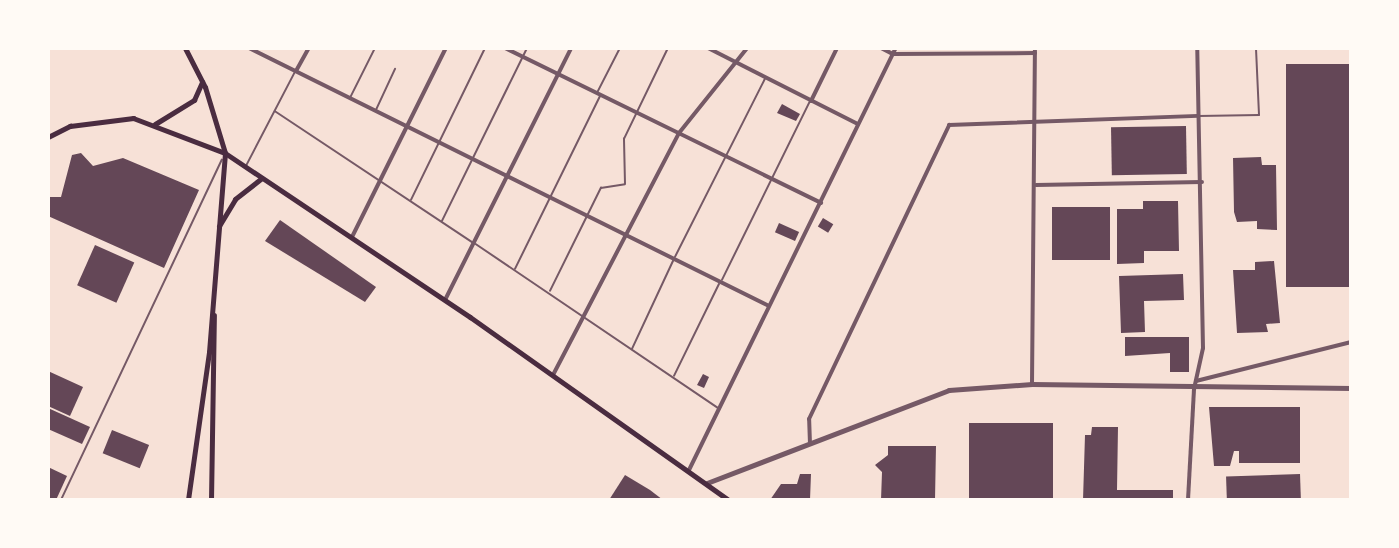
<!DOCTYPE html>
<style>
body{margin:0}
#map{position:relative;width:1399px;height:548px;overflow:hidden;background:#f7e1d7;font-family:"Fira Sans Condensed",sans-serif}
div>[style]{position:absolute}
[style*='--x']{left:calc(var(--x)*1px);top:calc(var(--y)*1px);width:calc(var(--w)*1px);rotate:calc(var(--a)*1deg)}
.building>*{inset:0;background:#644757;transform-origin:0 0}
.service>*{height:1.5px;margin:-0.75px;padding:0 0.75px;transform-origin:0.75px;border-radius:0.75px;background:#755966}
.minor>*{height:4px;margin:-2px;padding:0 2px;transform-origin:2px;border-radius:2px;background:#755966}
.tertiary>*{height:4.5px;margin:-2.25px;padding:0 2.25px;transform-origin:2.25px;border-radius:2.25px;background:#755966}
.secondary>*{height:5px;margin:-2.5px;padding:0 2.5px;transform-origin:2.5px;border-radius:2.5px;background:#4a2c40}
.primary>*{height:5px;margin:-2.5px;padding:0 2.5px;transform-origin:2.5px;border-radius:2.5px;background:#4a2c40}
span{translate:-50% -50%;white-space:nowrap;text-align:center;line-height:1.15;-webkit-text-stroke:6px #fffaf5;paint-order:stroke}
.frame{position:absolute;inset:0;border:50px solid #fffaf5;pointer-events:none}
</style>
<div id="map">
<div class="building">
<div style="left:1286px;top:64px;width:65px;height:223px"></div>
<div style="clip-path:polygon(782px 104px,800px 114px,796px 121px,777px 113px)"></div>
<div style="left:1186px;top:126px;width:48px;height:75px;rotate:89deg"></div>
<div style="clip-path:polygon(81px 153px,93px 166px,123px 158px,199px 190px,164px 268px,48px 216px,48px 197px,61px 197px,72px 155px)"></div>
<div style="clip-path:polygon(1261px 157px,1262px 165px,1276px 165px,1277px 230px,1257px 229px,1257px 221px,1237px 222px,1234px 212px,1233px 158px)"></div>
<div style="clip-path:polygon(1143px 201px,1178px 201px,1179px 251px,1144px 251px,1144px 263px,1117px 264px,1117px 209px,1143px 209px)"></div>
<div style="left:1052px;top:207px;width:58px;height:53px"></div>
<div style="left:823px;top:218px;width:12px;height:10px;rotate:31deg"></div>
<div style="clip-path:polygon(280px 220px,376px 287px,365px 302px,265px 241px)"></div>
<div style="left:779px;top:223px;width:22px;height:10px;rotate:24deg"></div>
<div style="left:95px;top:245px;width:43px;height:44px;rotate:24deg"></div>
<div style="clip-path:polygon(1274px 261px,1280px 323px,1266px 324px,1268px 332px,1237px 333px,1233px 270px,1255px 270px,1255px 262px)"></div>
<div style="clip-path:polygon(1183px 274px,1184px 300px,1144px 301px,1145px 332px,1121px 333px,1119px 276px)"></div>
<div style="clip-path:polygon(1125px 337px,1189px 337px,1189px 372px,1170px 372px,1170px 353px,1125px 356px)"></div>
<div style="clip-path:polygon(48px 371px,83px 387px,70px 416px,48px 406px)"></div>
<div style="clip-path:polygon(703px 374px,709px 377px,704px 388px,697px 385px)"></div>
<div style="clip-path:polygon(1209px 407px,1300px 407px,1300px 463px,1239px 463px,1239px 451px,1234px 451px,1230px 466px,1214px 466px)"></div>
<div style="clip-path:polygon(48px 408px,90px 427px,82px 444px,48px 429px)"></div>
<div style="left:969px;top:423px;width:84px;height:77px"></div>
<div style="clip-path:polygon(1092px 427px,1118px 427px,1117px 490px,1173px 490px,1173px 500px,1083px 500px,1085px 435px,1091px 435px)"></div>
<div style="left:112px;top:430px;width:40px;height:25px;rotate:22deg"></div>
<div style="clip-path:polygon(888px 446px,936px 446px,935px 500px,881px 500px,882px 472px,875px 465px,888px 455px)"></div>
<div style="clip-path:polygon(48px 467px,67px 476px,56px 500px,48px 500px)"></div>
<div style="clip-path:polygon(800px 474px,811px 474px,810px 500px,770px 500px,781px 484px,797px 484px)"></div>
<div style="left:1300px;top:474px;width:26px;height:74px;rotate:88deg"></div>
<div style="clip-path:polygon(625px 475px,650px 490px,663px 500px,609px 500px)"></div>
</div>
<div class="service">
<div style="--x:597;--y:93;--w:51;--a:-62.9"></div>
<div style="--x:350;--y:98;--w:56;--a:-63.4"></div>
<div style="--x:376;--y:110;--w:45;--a:-65.1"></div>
<div style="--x:275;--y:111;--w:237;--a:33.6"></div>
<div style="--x:1199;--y:116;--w:60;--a:-1"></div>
<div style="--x:1259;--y:115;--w:67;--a:-92.6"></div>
<div style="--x:246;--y:166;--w:106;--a:-62.5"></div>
<div style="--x:411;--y:200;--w:169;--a:-64"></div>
<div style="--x:442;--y:221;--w:193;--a:-63.8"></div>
<div style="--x:476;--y:244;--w:292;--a:34.1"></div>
<div style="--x:675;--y:257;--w:199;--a:-63.2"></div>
<div style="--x:515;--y:269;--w:193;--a:-63.8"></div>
<div style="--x:722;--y:280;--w:199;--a:-63.8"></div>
<div style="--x:550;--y:291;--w:115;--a:-63.7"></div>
<div style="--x:601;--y:188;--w:24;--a:-9"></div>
<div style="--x:625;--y:184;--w:45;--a:-91.3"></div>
<div style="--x:624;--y:139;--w:101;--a:-64.2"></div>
<div style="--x:632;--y:349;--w:97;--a:-65"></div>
<div style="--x:674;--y:376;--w:102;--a:-63.9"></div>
<div style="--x:61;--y:500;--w:376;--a:-64.7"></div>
</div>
<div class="minor">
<div style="--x:249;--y:48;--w:580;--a:26.39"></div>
<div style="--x:505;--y:48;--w:352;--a:26.1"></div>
<div style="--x:708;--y:48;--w:168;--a:26.9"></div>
<div style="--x:881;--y:48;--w:13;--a:27"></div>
<div style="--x:893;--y:54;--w:142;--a:-0.4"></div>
<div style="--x:296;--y:71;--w:26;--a:-61"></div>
<div style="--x:811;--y:101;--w:59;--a:-63.9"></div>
<div style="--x:1036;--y:185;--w:166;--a:-1"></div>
<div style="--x:352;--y:237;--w:211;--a:-63.6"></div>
<div style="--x:445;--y:300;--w:282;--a:-63.4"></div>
<div style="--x:553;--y:375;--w:273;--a:-62.5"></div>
<div style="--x:679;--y:133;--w:109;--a:-51.3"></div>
<div style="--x:1196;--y:381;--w:160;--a:-14.1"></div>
<div style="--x:1032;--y:384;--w:336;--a:-89.5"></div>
<div style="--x:810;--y:444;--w:25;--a:-92"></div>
<div style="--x:809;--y:419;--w:326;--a:-64.5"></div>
<div style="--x:949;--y:125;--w:249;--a:-2.1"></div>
<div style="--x:689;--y:470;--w:470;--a:-63.9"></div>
<div style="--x:1188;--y:500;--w:111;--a:-86.9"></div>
<div style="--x:1194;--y:389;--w:42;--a:-77.6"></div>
<div style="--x:1203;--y:348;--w:300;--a:-91.1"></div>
</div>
<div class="tertiary">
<div style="--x:707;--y:483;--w:259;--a:-21"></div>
<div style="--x:949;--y:390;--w:83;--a:-4.1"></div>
<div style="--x:1032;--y:384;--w:319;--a:0.7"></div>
</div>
<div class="secondary">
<div style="--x:185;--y:48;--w:44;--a:62.9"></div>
<div style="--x:205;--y:87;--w:69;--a:73.1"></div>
<div style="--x:225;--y:153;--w:200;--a:94.6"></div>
<div style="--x:209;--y:352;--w:148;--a:98.1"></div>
<div style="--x:211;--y:500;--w:185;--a:-89.1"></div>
</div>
<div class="primary">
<div style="--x:155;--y:124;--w:46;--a:-31.6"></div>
<div style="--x:194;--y:100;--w:20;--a:-66"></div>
<div style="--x:48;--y:137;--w:25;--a:-27"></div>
<div style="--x:70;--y:126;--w:64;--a:-7.2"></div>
<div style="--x:133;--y:118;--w:98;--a:20.8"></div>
<div style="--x:225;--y:153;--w:295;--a:33.8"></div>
<div style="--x:470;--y:317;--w:316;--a:35.3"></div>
<div style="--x:219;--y:226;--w:31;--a:-59"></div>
<div style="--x:235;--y:199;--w:34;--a:-38"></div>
</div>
<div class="frame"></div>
</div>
